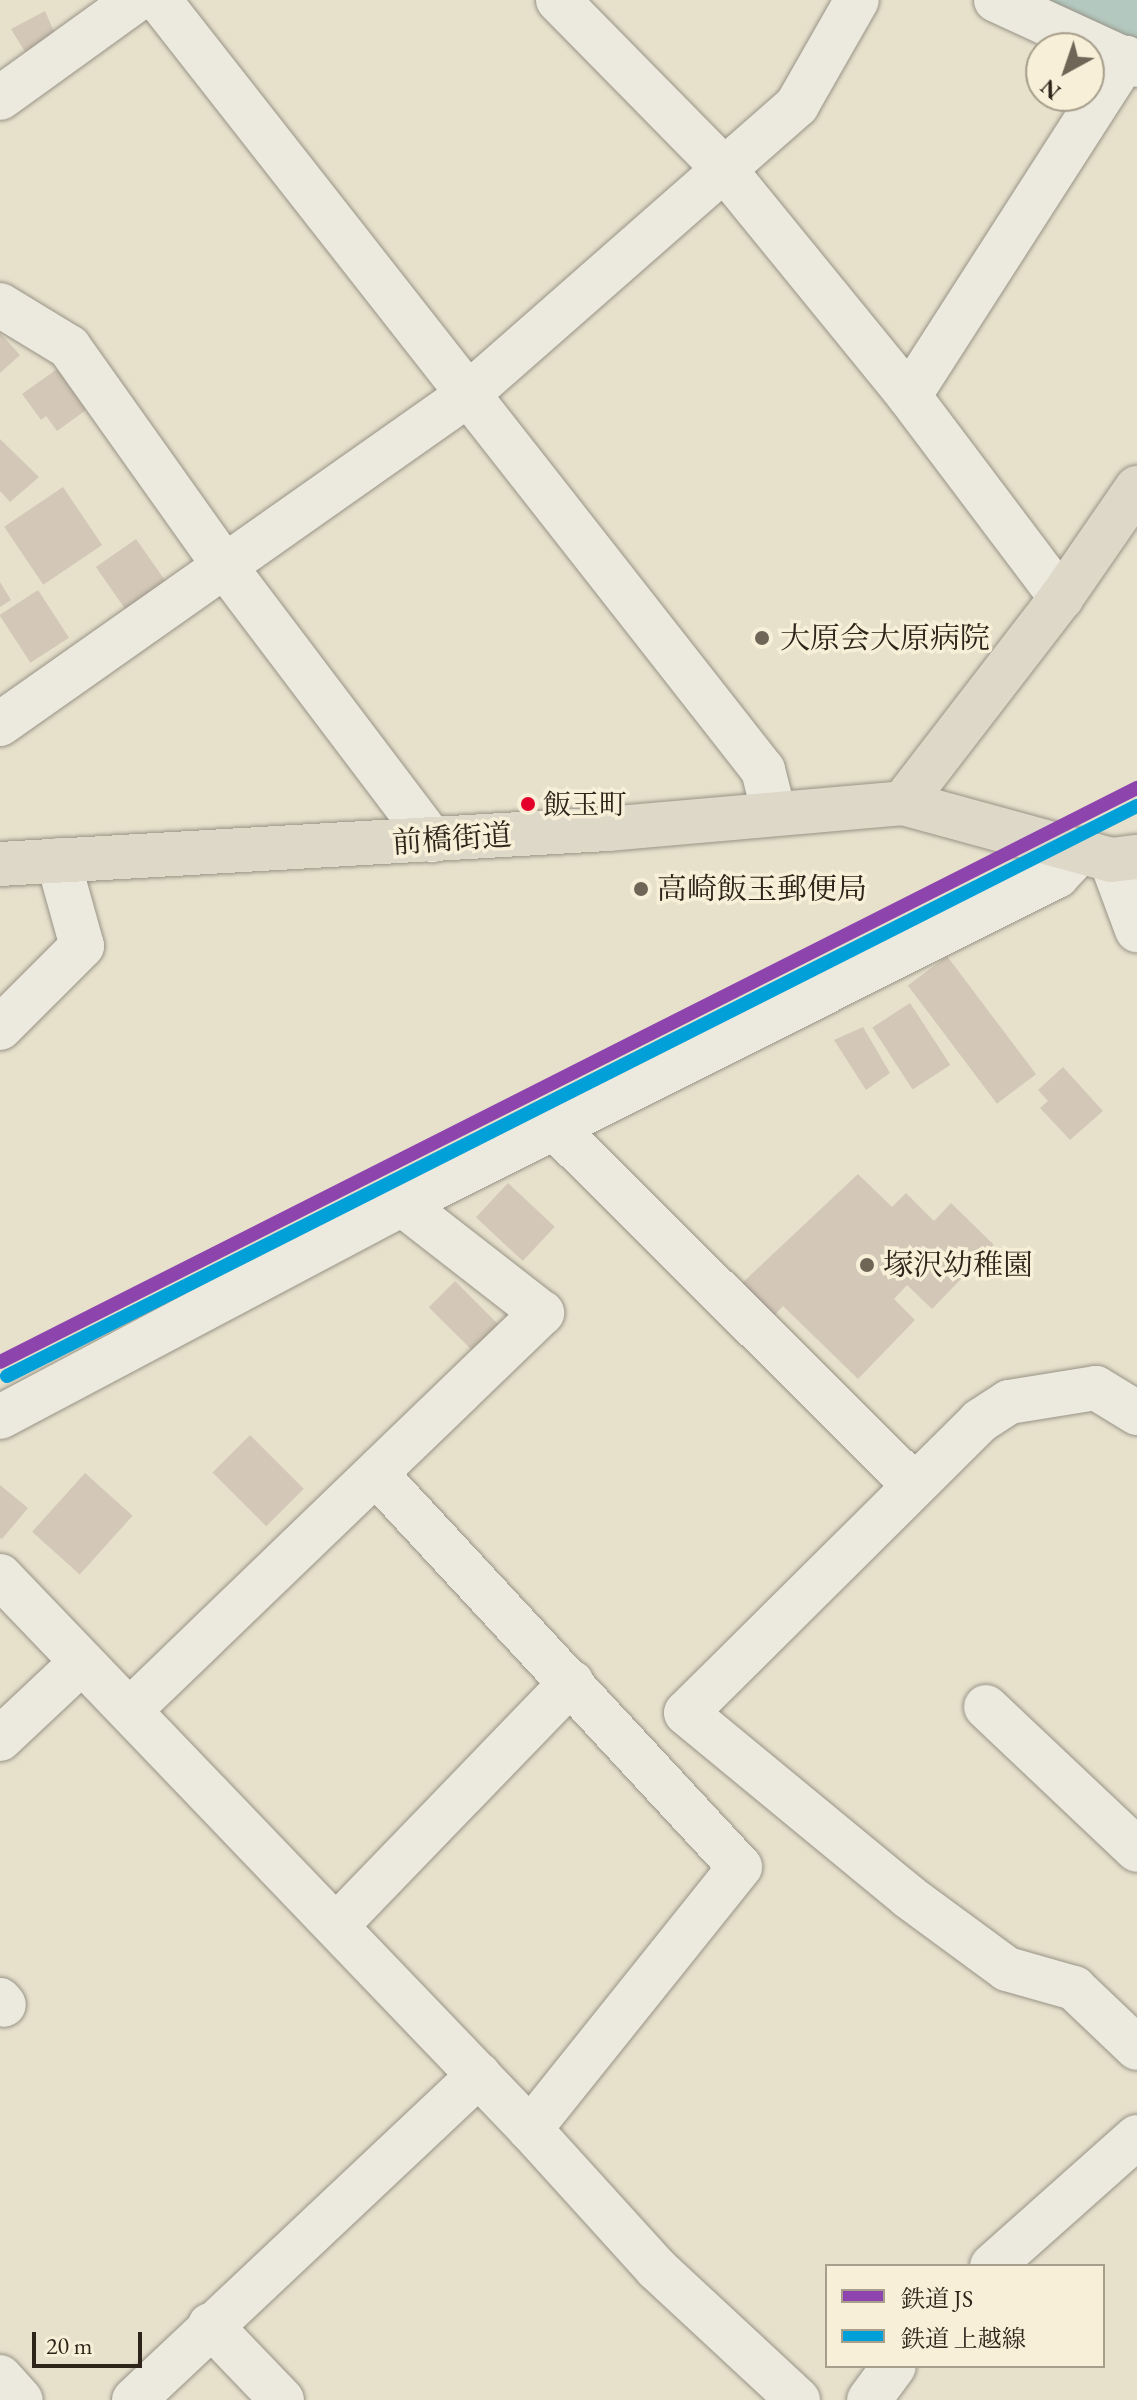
<!DOCTYPE html>
<meta charset="utf-8">
<style>
body{margin:0}
#map{position:relative;width:1137px;height:2400px;overflow:hidden;background:#e7e1cc;font-family:"EB Garamond","Noto Serif JP",serif}
div>[style]{position:absolute}
[style*='--x']{left:calc(var(--x)*1px);top:calc(var(--y)*1px);width:calc(var(--w)*1px);rotate:calc(var(--a)*1deg)}
.river>*{height:66px;margin:-33px;padding:0 33px;transform-origin:33px;border-radius:33px;background:#b3c8bf}
.building>*{inset:0;background:#d3c7b7;transform-origin:0 0}
.roads{filter:drop-shadow(0 0 2px #989386) drop-shadow(0 0 2px #989386)}
.minor>*{height:44px;margin:-22px;padding:0 22px;transform-origin:22px;border-radius:22px;background:#ece9de}
.major>*{height:44px;margin:-22px;padding:0 22px;transform-origin:22px;border-radius:22px;background:#ded8c9}
.rail-1>*{height:14px;margin:-7px;padding:0 7px;transform-origin:7px;border-radius:7px;background:#8e44ad}
.rail-2>*{height:14px;margin:-7px;padding:0 7px;transform-origin:7px;border-radius:7px;background:#02a0d9}
.dots>*{width:22px;height:22px;translate:-50% -50%;box-sizing:border-box;border:4px solid #f7efd7;border-radius:50%}
span{translate:-50% -50%;white-space:nowrap;text-align:center;line-height:1.15;-webkit-text-stroke:7px #f7efd7;paint-order:stroke}
.bus-label{font-size:28px;color:#2f241a}
.left{translate:0 -50%;text-align:left}
.poi-label{font-size:30px;color:#2f241a}
.street-label{font-size:30px;color:#2f241a}
.legend{position:absolute;left:825px;top:2264px;width:280px;height:104px;box-sizing:border-box;background:#f7efd7;border:2px solid #a79e8b;margin:0;padding:10px 14px;list-style:none;font-size:24px;color:#2f241a}
.legend li{display:flex;align-items:center;gap:16px;height:40px}
.legend b{width:40px;border:2px solid #a79e8b}
.north{position:absolute;left:1025px;top:32px;width:80px;height:80px;box-sizing:border-box;background:#f7efd7;border:2px solid #a79e8b;border-radius:50%;rotate:220deg;font-size:22px;font-weight:700;line-height:32px;text-align:center;color:#2f241a}
.north::after{content:'';display:block;margin:auto;width:28px;height:36px;background:#6f6658;clip-path:polygon(50% 0,100% 100%,50% 72%,0 100%)}
.scale{position:absolute;left:32px;top:2332px;width:110px;height:36px;box-sizing:border-box;border:4px solid #2f241a;border-top:0;padding-left:10px;font-size:24px;line-height:28px;white-space:nowrap;color:#2f241a;-webkit-text-stroke:6px #f7efd7;paint-order:stroke}
</style>
<div id="map">
<div class="river">
<div style="--x:1078;--y:0;--w:64;--a:23.8"></div>
</div>
<div class="building">
<div style="clip-path:polygon(45px 11px,56px 36px,27px 55px,11px 29px)"></div>
<div style="clip-path:polygon(0 333px,20px 355px,0 373px)"></div>
<div style="clip-path:polygon(57px 369px,86px 410px,57px 431px,46px 416px,41px 420px,22px 394px)"></div>
<div style="clip-path:polygon(0 439px,39px 477px,10px 502px,0 491px)"></div>
<div style="left:63px;top:487px;width:70px;height:71px;rotate:56deg"></div>
<div style="left:136px;top:539px;width:52px;height:49px;rotate:55deg"></div>
<div style="clip-path:polygon(0 582px,11px 600px,0 607px)"></div>
<div style="left:38px;top:590px;width:57px;height:46px;rotate:57deg"></div>
<div style="left:947px;top:956px;width:148px;height:49px;rotate:53deg"></div>
<div style="left:910px;top:1003px;width:74px;height:45px;rotate:57deg"></div>
<div style="clip-path:polygon(863px 1027px,890px 1073px,866px 1090px,834px 1040px)"></div>
<div style="clip-path:polygon(1063px 1067px,1103px 1111px,1070px 1140px,1040px 1108px,1048px 1101px,1038px 1090px)"></div>
<div style="clip-path:polygon(858px 1174px,892px 1207px,906px 1193px,934px 1221px,951px 1203px,994px 1245px,932px 1309px,907px 1285px,894px 1299px,915px 1320px,858px 1379px,783px 1306px,772px 1318px,739px 1286px)"></div>
<div style="left:508px;top:1183px;width:64px;height:47px;rotate:43deg"></div>
<div style="left:455px;top:1281px;width:65px;height:37px;rotate:45deg"></div>
<div style="left:250px;top:1435px;width:76px;height:53px;rotate:45deg"></div>
<div style="left:85px;top:1473px;width:64px;height:79px;rotate:42deg"></div>
<div style="clip-path:polygon(0 1485px,28px 1508px,2px 1539px,0 1538px)"></div>
</div>
<div class="roads">
<div class="minor">
<div style="--x:159;--y:0;--w:979;--a:51.89"></div>
<div style="--x:763;--y:770;--w:44;--a:75.7"></div>
<div style="--x:558;--y:0;--w:237;--a:45.5"></div>
<div style="--x:724;--y:169;--w:293;--a:50.8"></div>
<div style="--x:909;--y:396;--w:253;--a:53"></div>
<div style="--x:996;--y:0;--w:155;--a:24.7"></div>
<div style="--x:0;--y:98;--w:168;--a:-35.8"></div>
<div style="--x:0;--y:305;--w:81;--a:31.3"></div>
<div style="--x:69;--y:347;--w:272;--a:54.6"></div>
<div style="--x:227;--y:569;--w:340;--a:52.9"></div>
<div style="--x:909;--y:396;--w:402;--a:-57.3"></div>
<div style="--x:0;--y:724;--w:570;--a:-35.14"></div>
<div style="--x:466;--y:396;--w:441;--a:-41.3"></div>
<div style="--x:797;--y:105;--w:121;--a:-60.3"></div>
<div style="--x:1111;--y:860;--w:75;--a:69.6"></div>
<div style="--x:0;--y:1028;--w:116;--a:-45"></div>
<div style="--x:82;--y:946;--w:89;--a:-105.6"></div>
<div style="--x:556;--y:1129;--w:505;--a:44.84"></div>
<div style="--x:1137;--y:1413;--w:48;--a:-148.6"></div>
<div style="--x:1096;--y:1388;--w:88;--a:170.9"></div>
<div style="--x:1009;--y:1402;--w:35;--a:147"></div>
<div style="--x:980;--y:1421;--w:414;--a:135.2"></div>
<div style="--x:686;--y:1713;--w:289;--a:39.5"></div>
<div style="--x:909;--y:1897;--w:122;--a:36.3"></div>
<div style="--x:1007;--y:1969;--w:70;--a:15.8"></div>
<div style="--x:1074;--y:1988;--w:87;--a:43.6"></div>
<div style="--x:0;--y:1417;--w:455;--a:-27.9"></div>
<div style="--x:402;--y:1204;--w:733;--a:-26.6"></div>
<div style="--x:1057;--y:876;--w:33;--a:-47"></div>
<div style="--x:377;--y:1475;--w:534;--a:47.2"></div>
<div style="--x:740;--y:1867;--w:336;--a:128.7"></div>
<div style="--x:0;--y:1576;--w:766;--a:46.22"></div>
<div style="--x:530;--y:2129;--w:188;--a:47.8"></div>
<div style="--x:656;--y:2268;--w:194;--a:42.9"></div>
<div style="--x:986;--y:1707;--w:208;--a:43.4"></div>
<div style="--x:131;--y:1709;--w:571;--a:-43.94"></div>
<div style="--x:542;--y:1313;--w:177;--a:-142.1"></div>
<div style="--x:0;--y:1739;--w:112;--a:-43.2"></div>
<div style="--x:336;--y:1926;--w:339;--a:-46"></div>
<div style="--x:0;--y:2000;--w:6;--a:51"></div>
<div style="--x:992;--y:2266;--w:194;--a:-41.7"></div>
<div style="--x:210;--y:2325;--w:104;--a:46.2"></div>
<div style="--x:0;--y:2377;--w:31;--a:48"></div>
<div style="--x:134;--y:2400;--w:474;--a:-43.3"></div>
<div style="--x:869;--y:2400;--w:42;--a:-53.7"></div>
</div>
<div class="major">
<div style="--x:903;--y:803;--w:259;--a:-52.4"></div>
<div style="--x:1061;--y:598;--w:134;--a:-55.4"></div>
<div style="--x:0;--y:864;--w:608;--a:-3.3"></div>
<div style="--x:607;--y:829;--w:297;--a:-5"></div>
<div style="--x:903;--y:803;--w:216;--a:15.3"></div>
<div style="--x:1111;--y:860;--w:26;--a:-7"></div>
</div>
</div>
<div class="rail-1">
<div style="--x:0;--y:1362;--w:1274;--a:-26.79"></div>
</div>
<div class="rail-2">
<div style="--x:7;--y:1376;--w:1266;--a:-26.77"></div>
</div>
<div class="dots">
<div style="left:762px;top:638px;background:#6f6658"></div>
<div style="left:528px;top:804px;background:#e4002b"></div>
<div style="left:641px;top:889px;background:#6f6658"></div>
<div style="left:867px;top:1265px;background:#6f6658"></div>
</div>
<div class="bus-label">
<span class="left" style="left:543px;top:804px">飯玉町</span>
</div>
<div class="poi-label">
<span class="left" style="left:780px;top:638px">大原会大原病院</span>
<span class="left" style="left:657px;top:889px">高崎飯玉郵便局</span>
<span class="left" style="left:883px;top:1265px">塚沢幼稚園</span>
</div>
<div class="street-label">
<span style="left:452px;top:839px;rotate:-4deg">前橋街道</span>
</div>
<ul class="legend">
<li><b style="height:10px;background:#8e44ad"></b>鉄道 JS</li>
<li><b style="height:10px;background:#02a0d9"></b>鉄道 上越線</li>
</ul>
<div class="north">N</div>
<div class="scale">20 m</div>
</div>
